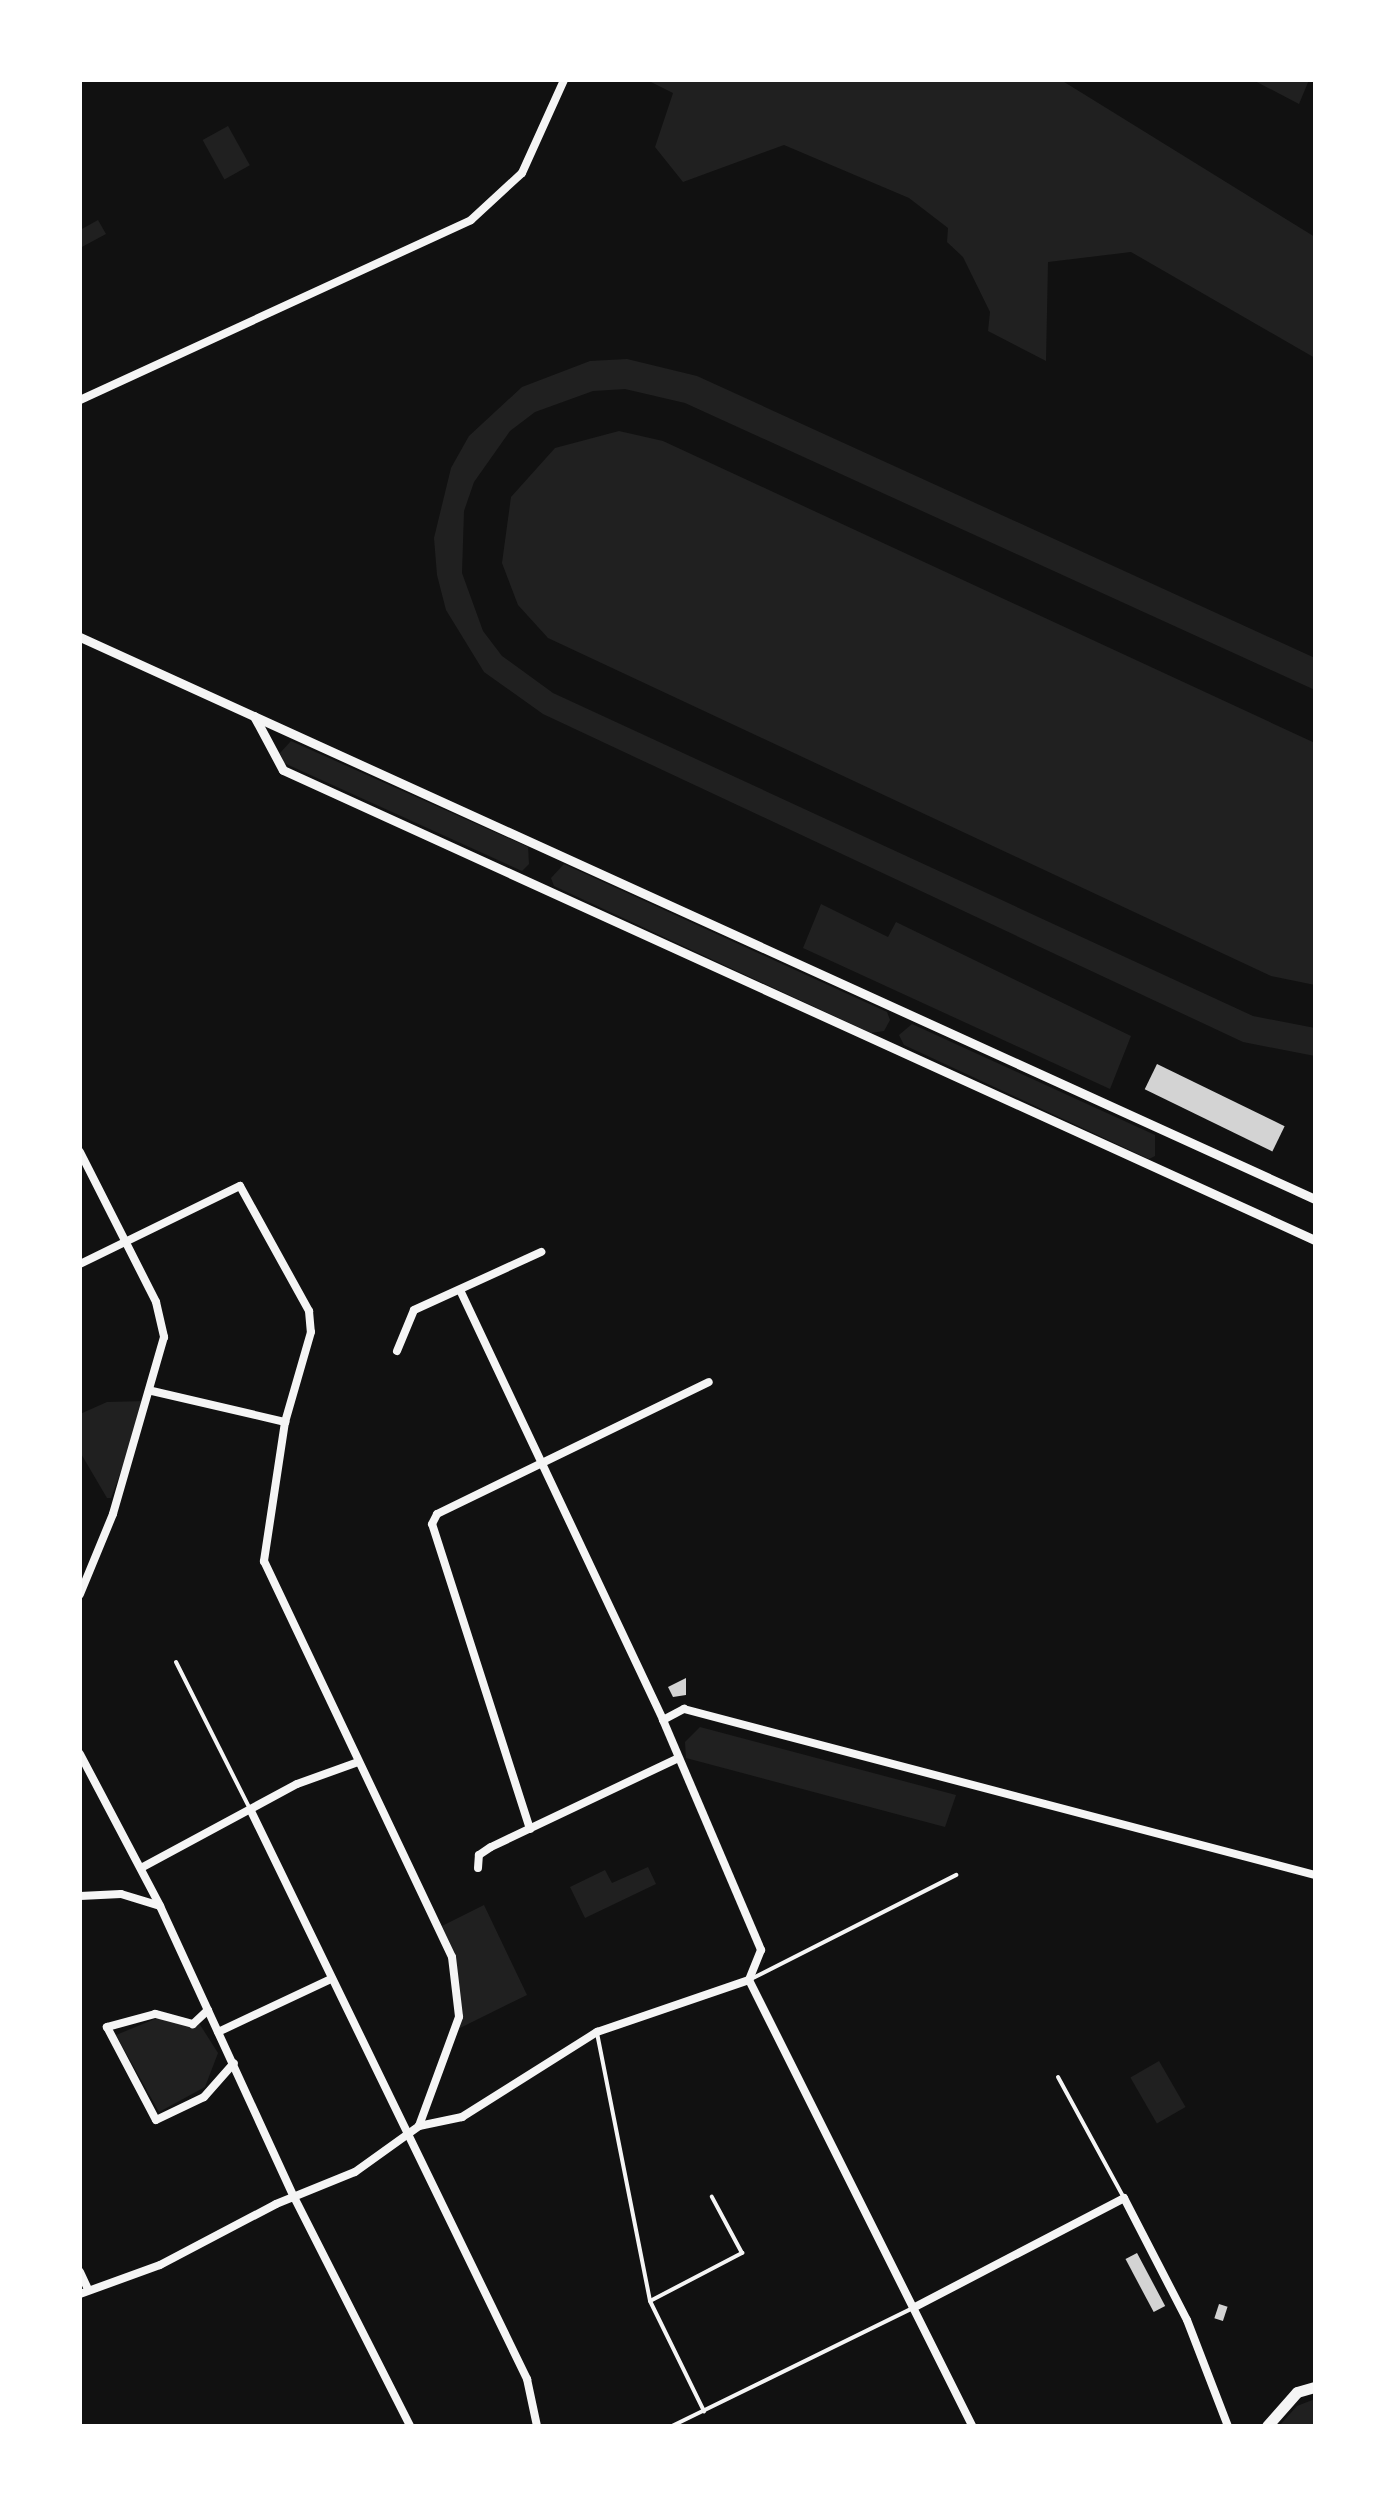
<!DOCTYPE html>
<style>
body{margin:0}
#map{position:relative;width:1395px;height:2506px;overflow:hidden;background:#111;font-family:"PT Sans",sans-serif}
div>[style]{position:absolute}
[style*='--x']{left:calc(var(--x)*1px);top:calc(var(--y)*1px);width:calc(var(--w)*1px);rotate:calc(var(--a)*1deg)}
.green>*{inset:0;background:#202020;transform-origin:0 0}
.building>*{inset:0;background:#d3d3d3;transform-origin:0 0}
.service>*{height:4px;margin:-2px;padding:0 2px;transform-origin:2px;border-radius:2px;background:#f5f5f5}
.minor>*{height:8px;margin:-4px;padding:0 4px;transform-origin:4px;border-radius:4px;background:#f5f5f5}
.tertiary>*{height:9px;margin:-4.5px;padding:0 4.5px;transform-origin:4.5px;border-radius:4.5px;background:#f5f5f5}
.primary>*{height:11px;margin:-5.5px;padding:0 5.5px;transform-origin:5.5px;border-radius:5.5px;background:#f5f5f5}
span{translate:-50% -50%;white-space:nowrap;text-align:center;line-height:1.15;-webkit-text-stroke:10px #fff;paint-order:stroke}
.frame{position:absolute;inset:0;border:82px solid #fff;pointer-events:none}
</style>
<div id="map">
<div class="green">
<div style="clip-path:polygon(647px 80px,1061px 80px,1315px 237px,1315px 358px,1131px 252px,1048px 262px,1046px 361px,988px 331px,990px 312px,963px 257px,947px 242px,948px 228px,909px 198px,784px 145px,683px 182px,655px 147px,673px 93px)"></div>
<div style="clip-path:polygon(1253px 80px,1309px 80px,1299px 104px)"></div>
<div style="left:228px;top:126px;width:45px;height:29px;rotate:61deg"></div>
<div style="clip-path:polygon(98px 220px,106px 234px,80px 248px,80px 230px)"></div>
<div style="clip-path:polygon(627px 359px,697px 376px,1315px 658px,1315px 690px,685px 403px,625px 389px,593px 391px,535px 412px,510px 431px,474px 482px,464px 511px,462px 573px,483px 631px,502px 656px,553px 693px,1253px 1016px,1315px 1028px,1315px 1056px,1243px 1042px,543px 714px,484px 672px,446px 610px,437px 575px,434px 538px,451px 468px,469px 436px,522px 387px,590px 361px)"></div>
<div style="clip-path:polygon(619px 431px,663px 441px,1315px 743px,1315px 985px,1271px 976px,548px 638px,518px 605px,502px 563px,511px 497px,555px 448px)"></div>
<div style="clip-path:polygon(291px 741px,528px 847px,529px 864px,522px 871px,284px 763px,280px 753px)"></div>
<div style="clip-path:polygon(564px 864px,887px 1012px,890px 1020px,884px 1031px,871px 1033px,554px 886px,551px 878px)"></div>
<div style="clip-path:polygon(821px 904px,888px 937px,896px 922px,1131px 1036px,1110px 1089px,803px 948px)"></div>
<div style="clip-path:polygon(912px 1024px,1155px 1135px,1155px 1156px,1149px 1159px,904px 1045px,899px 1035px)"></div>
<div style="clip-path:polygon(147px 1401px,111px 1498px,107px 1498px,80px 1452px,80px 1414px,107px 1402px)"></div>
<div style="clip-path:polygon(700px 1727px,956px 1795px,945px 1827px,686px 1758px,685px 1742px)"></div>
<div style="clip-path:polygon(648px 1867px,656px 1884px,585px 1918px,570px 1887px,605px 1870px,612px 1883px)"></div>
<div style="clip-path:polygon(484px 1905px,527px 1995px,460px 2028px,456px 1957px,442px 1926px)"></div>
<div style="clip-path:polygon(155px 2019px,197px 2020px,218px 2053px,205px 2087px,159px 2112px,116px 2035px)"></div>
<div style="left:1159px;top:2061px;width:53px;height:33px;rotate:60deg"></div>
<div style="clip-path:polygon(1315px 2399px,1315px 2426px,1279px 2426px,1297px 2406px)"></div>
</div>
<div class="building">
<div style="left:1157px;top:1064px;width:142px;height:28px;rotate:26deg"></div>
<div style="clip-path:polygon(686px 1678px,686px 1695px,673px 1697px,668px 1687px)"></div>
<div style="left:1137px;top:2253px;width:60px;height:13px;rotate:62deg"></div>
<div style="left:1219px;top:2304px;width:9px;height:15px;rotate:18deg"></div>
</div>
<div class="service">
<div style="--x:176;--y:1662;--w:162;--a:63.3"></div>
<div style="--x:753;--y:1978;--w:228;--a:-26.9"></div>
<div style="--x:597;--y:2033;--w:273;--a:78.8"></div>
<div style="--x:650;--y:2301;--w:123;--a:63.9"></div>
<div style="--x:1058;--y:2077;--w:138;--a:61.4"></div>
<div style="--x:652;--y:2300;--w:102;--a:-27.6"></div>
<div style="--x:742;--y:2253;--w:64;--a:-118.2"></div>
<div style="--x:672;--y:2426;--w:268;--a:-26.1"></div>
</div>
<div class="minor">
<div style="--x:80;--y:400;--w:430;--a:-24.7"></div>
<div style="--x:471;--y:220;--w:69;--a:-42.7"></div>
<div style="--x:522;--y:173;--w:102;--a:-65.7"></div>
<div style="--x:80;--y:1152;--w:168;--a:63.1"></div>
<div style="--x:156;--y:1302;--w:36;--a:77"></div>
<div style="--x:164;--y:1337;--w:184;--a:106.1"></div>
<div style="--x:113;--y:1514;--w:87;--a:112.4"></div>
<div style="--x:80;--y:1264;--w:178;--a:-26"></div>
<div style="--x:240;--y:1186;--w:143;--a:61.1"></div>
<div style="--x:309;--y:1311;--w:21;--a:85"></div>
<div style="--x:311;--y:1332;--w:94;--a:106.1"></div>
<div style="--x:285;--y:1422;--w:141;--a:98.6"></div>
<div style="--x:264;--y:1561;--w:438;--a:64.6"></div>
<div style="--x:452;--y:1957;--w:60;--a:83.3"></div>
<div style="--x:459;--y:2017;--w:116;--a:110.2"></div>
<div style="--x:460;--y:1290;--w:476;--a:64.7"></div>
<div style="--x:663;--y:1720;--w:250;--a:66.9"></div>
<div style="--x:761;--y:1950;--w:32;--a:112"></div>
<div style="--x:397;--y:1351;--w:44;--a:-67.5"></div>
<div style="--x:414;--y:1310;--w:140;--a:-24.5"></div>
<div style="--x:152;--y:1391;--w:137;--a:13.1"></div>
<div style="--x:663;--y:1720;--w:24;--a:-28"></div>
<div style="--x:684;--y:1709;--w:652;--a:14.74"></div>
<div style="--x:80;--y:1754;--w:172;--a:62.2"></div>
<div style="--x:160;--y:1906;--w:320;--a:65.3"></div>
<div style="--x:294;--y:2197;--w:257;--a:63.1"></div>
<div style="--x:251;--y:1811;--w:632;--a:64.08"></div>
<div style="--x:527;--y:2379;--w:48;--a:78"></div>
<div style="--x:530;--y:1829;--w:320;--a:-107.8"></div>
<div style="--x:432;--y:1524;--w:11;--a:-63"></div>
<div style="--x:437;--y:1514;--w:302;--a:-25.9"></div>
<div style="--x:141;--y:1868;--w:177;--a:-28.3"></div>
<div style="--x:297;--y:1784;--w:65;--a:-19.8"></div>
<div style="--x:478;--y:1868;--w:13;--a:-86"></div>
<div style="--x:479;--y:1855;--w:14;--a:-34"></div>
<div style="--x:491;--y:1847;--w:205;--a:-25.4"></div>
<div style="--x:80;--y:1896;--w:41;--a:-2.8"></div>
<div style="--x:121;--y:1894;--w:39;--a:17"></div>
<div style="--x:749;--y:1980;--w:499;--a:63.4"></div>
<div style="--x:208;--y:2010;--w:21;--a:137"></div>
<div style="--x:193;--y:2024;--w:39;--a:-165"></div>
<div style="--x:155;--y:2014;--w:50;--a:164.8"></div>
<div style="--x:107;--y:2027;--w:105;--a:62.2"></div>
<div style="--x:156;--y:2120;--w:53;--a:-25.6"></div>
<div style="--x:204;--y:2097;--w:45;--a:-48.6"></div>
<div style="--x:218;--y:2032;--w:125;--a:-25.1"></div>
<div style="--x:80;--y:2272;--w:19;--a:65"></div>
<div style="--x:80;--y:2294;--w:85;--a:-19.9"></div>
<div style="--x:160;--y:2265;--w:131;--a:-27.7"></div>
<div style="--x:276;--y:2204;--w:85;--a:-22.1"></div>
<div style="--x:355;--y:2172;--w:79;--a:-35.7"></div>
<div style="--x:419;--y:2126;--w:44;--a:-11.8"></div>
<div style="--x:462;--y:2117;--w:160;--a:-32.2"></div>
<div style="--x:597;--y:2032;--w:161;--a:-18.9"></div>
<div style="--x:913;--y:2308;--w:238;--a:-27.5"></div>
<div style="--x:1124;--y:2198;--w:137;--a:62.7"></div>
<div style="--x:1187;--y:2320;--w:114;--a:68.9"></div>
</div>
<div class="tertiary">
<div style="--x:80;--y:637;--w:1357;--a:24.47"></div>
<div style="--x:254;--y:716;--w:61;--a:61.8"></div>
<div style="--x:283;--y:770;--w:1134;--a:24.49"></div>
</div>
<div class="primary">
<div style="--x:1267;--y:2426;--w:45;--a:-48.6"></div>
<div style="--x:1297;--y:2392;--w:19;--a:-16"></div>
</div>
<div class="frame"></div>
</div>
